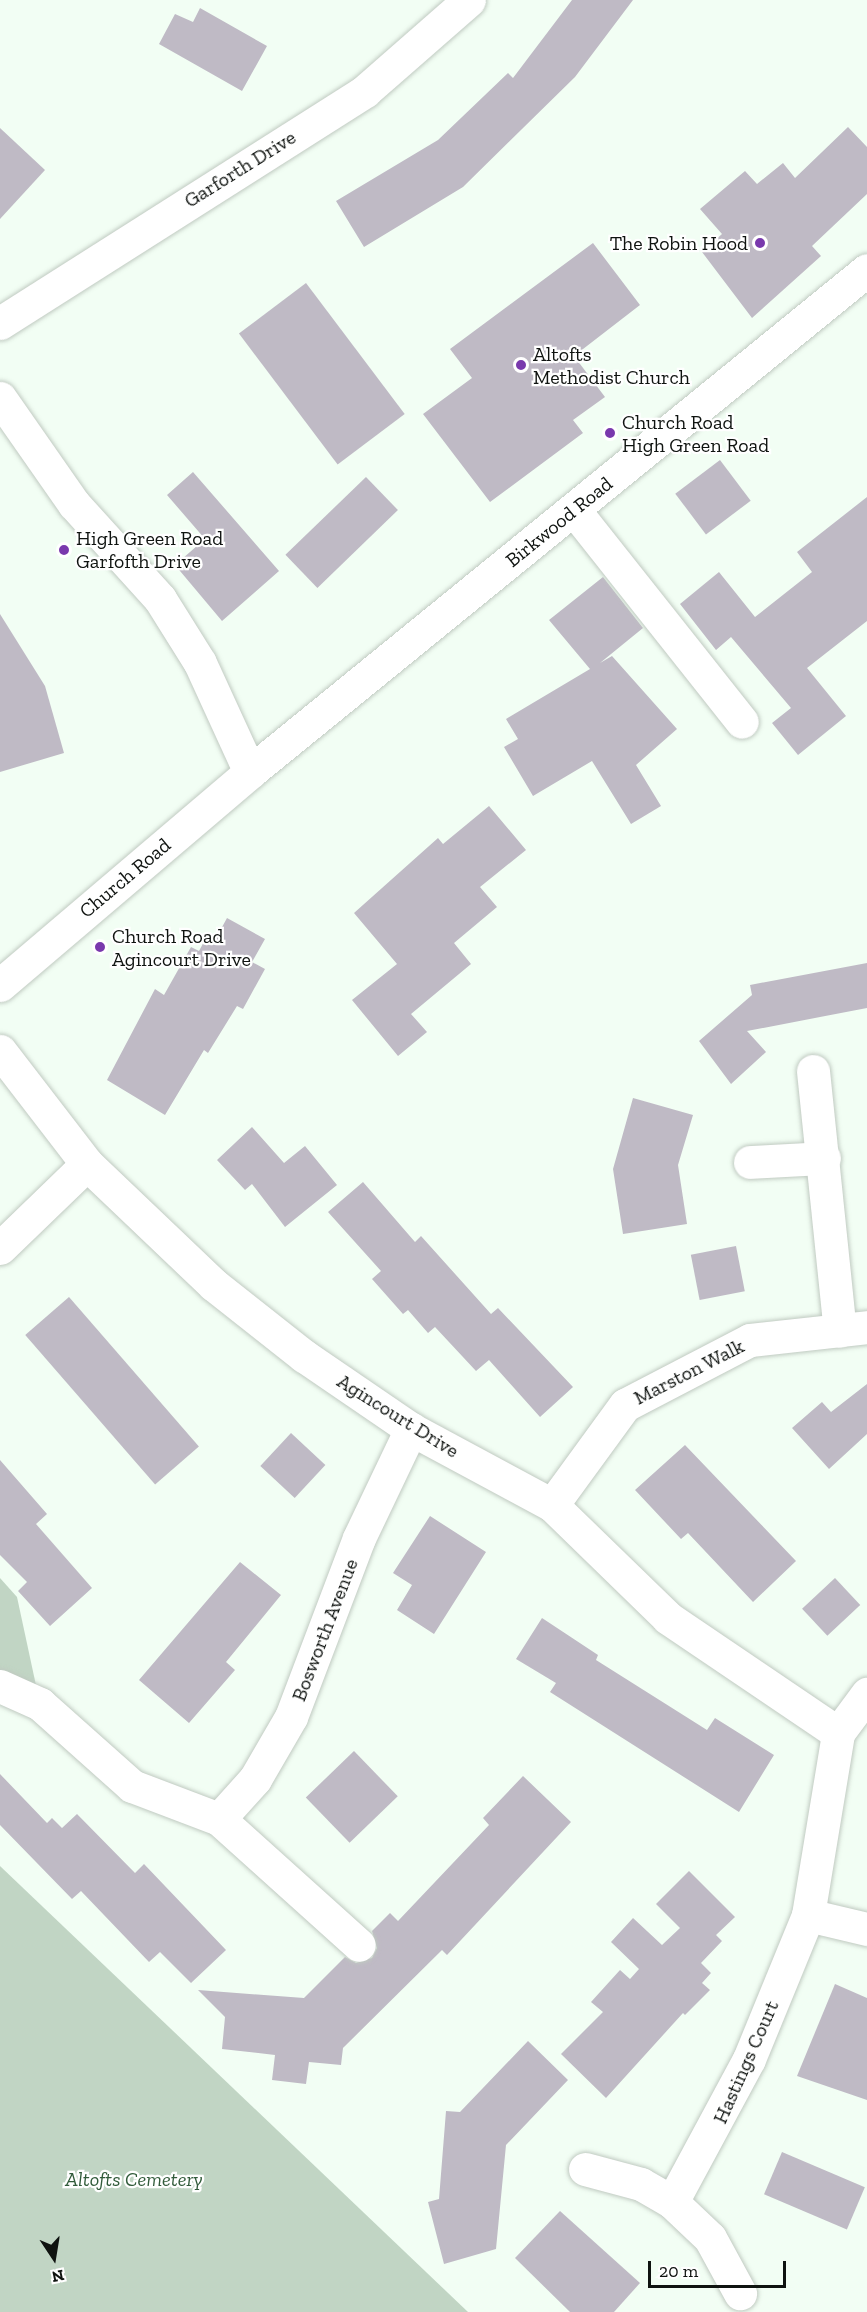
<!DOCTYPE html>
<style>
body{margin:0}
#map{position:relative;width:867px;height:2312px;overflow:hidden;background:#f2fef4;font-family:"Zilla Slab",serif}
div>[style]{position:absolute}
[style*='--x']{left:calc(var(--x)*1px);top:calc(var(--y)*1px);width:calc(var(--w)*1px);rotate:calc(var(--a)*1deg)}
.green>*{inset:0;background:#c1d5c4}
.building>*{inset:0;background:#bfbac5;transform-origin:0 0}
.roads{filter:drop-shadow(0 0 2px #c0cac1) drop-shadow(0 0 2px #c0cac1)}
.minor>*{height:33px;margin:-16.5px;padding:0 16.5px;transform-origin:16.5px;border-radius:16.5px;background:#fff}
.dots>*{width:16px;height:16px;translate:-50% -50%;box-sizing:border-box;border:3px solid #fff;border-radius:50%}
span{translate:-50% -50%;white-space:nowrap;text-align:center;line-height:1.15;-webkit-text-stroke:4.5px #fff;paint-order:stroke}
.street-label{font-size:20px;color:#0f1310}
.poi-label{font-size:20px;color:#0f1310}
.right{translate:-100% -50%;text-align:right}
.left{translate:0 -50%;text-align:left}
.park-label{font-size:20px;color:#315b3a;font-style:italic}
.north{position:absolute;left:24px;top:2228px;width:60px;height:60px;-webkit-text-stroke:4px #fff;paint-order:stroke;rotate:168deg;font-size:16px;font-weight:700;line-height:24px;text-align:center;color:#0f1310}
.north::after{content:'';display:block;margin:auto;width:21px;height:27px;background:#0f1310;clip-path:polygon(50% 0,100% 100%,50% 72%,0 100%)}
.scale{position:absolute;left:648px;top:2261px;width:138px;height:27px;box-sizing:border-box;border:3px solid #0f1310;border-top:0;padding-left:8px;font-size:18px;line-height:21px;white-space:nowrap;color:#0f1310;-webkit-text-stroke:4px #fff;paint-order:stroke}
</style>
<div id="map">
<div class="green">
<div style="clip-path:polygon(0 1578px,17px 1597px,40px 1704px,0 1686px)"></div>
<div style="clip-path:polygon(0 1866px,468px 2312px,0 2312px)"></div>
</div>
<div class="building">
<div style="clip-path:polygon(572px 0,633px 0,575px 77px,463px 187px,364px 247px,336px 201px,438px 140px,508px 73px,513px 78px)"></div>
<div style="clip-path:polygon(200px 8px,267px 46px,242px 91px,159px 44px,175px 14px,193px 22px)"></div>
<div style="clip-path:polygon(848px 127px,867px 147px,867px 194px,812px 246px,821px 256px,752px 318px,702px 252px,722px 234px,700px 209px,745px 171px,757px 184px,783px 163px,795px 178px)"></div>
<div style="clip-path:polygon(0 128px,45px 170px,0 219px)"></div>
<div style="clip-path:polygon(593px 243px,640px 305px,574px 356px,605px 397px,573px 420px,583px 433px,490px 502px,423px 414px,472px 378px,450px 349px)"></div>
<div style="left:306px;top:283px;width:164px;height:84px;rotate:53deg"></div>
<div style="left:720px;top:460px;width:51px;height:56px;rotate:53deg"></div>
<div style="clip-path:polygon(193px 472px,279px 571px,222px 621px,175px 565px,205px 539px,167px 495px)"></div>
<div style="left:366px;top:477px;width:46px;height:112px;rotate:46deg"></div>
<div style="clip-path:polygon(867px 497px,867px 621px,807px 668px,846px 716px,798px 755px,772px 723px,791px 708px,731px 637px,716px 650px,680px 604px,719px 572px,755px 617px,812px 572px,797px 552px)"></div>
<div style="clip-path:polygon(603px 577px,643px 628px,600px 663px,612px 656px,677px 729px,636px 765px,661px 806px,631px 824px,592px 761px,533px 796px,504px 747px,518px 739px,506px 719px,590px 669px,549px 620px)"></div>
<div style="clip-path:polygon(0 614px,45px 686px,64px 753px,0 772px)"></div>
<div style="clip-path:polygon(489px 806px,526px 850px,480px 887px,497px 907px,454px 943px,471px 964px,411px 1014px,427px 1032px,398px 1056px,352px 1000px,397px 964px,354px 913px,438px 838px,443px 844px)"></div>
<div style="clip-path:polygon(227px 918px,265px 939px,252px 962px,265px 969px,243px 1009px,237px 1006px,208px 1053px,204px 1050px,165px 1115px,107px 1080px,155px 989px,164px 995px,191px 947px,199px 951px,207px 936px,215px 940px)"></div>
<div style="clip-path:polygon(867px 963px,867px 1008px,747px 1031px,766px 1052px,731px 1084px,699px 1041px,752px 995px,750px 985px)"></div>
<div style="clip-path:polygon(633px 1098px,693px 1115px,678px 1165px,687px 1224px,623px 1234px,613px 1169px)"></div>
<div style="clip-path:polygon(252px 1127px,284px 1163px,305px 1146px,337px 1185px,285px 1227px,252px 1184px,245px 1190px,217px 1160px)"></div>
<div style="clip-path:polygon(363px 1182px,415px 1242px,421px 1236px,491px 1314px,498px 1308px,573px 1387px,540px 1417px,489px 1360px,476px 1371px,435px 1327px,428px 1333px,408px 1310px,403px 1314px,372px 1279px,381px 1271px,328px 1212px)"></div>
<div style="left:736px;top:1246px;width:46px;height:46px;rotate:79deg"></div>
<div style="left:69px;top:1297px;width:198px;height:58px;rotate:49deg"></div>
<div style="clip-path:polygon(867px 1384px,867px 1434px,829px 1469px,792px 1428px,822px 1402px,831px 1412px)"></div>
<div style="left:291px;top:1433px;width:47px;height:45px;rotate:43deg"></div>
<div style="clip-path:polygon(685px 1445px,796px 1561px,753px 1602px,688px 1533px,681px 1539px,635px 1490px)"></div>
<div style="clip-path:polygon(0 1460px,47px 1514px,36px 1524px,92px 1588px,50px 1626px,18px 1591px,27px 1582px,0 1555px)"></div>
<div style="clip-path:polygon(430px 1516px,486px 1552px,434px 1634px,397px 1610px,412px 1585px,393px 1573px)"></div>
<div style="clip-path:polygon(240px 1562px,281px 1595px,226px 1662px,235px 1670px,189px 1723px,139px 1680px)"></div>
<div style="left:835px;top:1578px;width:37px;height:45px;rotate:47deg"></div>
<div style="clip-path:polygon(542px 1618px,598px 1655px,596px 1660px,707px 1730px,715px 1718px,774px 1755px,739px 1812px,550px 1692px,556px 1683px,516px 1659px)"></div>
<div style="left:354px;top:1751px;width:63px;height:67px;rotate:46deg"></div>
<div style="clip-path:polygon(0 1774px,47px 1823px,52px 1818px,62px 1828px,77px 1814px,135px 1873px,144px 1864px,226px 1950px,191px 1983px,160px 1952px,149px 1962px,81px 1891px,72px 1899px,0 1825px)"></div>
<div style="clip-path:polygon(523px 1776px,571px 1822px,447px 1955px,442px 1950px,343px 2048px,341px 2065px,309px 2062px,306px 2084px,272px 2080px,275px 2055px,222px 2049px,225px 2017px,198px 1990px,304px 1998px,345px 1957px,356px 1963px,372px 1958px,377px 1948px,372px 1931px,390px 1913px,398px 1921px,489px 1825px,483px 1818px)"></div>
<div style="clip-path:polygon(689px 1871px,735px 1917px,716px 1935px,722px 1941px,701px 1963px,711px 1973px,702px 1983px,710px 1990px,685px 2015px,683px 2013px,606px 2098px,561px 2054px,603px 2012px,591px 2002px,620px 1970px,630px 1979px,639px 1969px,611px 1942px,633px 1918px,662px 1945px,680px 1928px,656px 1904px)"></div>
<div style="clip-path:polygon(835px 1984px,867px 1998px,867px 2100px,797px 2076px)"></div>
<div style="clip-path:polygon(528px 2041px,568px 2080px,506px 2145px,496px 2249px,444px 2264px,428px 2202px,439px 2199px,446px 2111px,460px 2112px)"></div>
<div style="left:782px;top:2152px;width:90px;height:46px;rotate:23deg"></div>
<div style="clip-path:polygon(560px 2211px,640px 2283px,614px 2312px,570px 2312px,515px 2258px)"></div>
</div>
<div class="roads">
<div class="minor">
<div style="--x:0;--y:323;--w:432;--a:-32.4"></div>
<div style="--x:365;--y:91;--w:138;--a:-41.2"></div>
<div style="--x:0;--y:398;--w:129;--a:55.1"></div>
<div style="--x:74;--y:504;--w:128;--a:47.8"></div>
<div style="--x:160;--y:599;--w:75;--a:58"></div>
<div style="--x:200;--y:663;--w:120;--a:65.4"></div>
<div style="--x:574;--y:510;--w:270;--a:51.6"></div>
<div style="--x:0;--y:985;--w:328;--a:-40.4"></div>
<div style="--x:250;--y:772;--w:795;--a:-39.13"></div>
<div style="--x:0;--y:1051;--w:143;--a:52.4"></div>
<div style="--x:87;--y:1164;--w:175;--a:43.6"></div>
<div style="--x:214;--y:1285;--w:115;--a:38.3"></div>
<div style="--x:304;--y:1356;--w:130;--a:34.3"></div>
<div style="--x:411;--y:1429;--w:160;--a:28.3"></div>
<div style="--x:552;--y:1505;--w:162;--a:44.2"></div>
<div style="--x:668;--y:1618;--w:205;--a:34.1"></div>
<div style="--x:813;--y:1071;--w:261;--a:84.1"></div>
<div style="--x:750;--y:1162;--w:74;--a:-3.1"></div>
<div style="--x:0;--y:1248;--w:121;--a:-44"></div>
<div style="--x:552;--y:1505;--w:124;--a:-53.9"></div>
<div style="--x:625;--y:1405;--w:141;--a:-27.5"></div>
<div style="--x:750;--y:1340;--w:118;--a:-6.3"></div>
<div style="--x:0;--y:1686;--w:44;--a:24.2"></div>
<div style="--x:40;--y:1704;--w:123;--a:41.7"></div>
<div style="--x:132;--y:1786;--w:93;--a:20.8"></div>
<div style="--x:219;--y:1819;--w:188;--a:42"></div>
<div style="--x:219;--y:1819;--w:54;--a:-48"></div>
<div style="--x:255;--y:1779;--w:72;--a:-59.9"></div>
<div style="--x:291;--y:1717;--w:191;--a:-69.2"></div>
<div style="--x:359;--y:1538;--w:121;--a:-64.5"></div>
<div style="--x:808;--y:1915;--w:61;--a:13.3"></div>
<div style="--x:585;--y:2169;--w:58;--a:15"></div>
<div style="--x:641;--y:2184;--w:36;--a:30"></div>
<div style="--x:672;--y:2202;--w:52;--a:43.5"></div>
<div style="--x:710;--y:2238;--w:63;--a:61.4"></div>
<div style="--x:672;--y:2202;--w:162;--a:-61.7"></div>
<div style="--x:749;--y:2059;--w:156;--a:-67.7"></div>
<div style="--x:808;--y:1915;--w:184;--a:-80.6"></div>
<div style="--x:838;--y:1733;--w:49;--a:-53.4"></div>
</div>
</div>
<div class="dots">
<div style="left:760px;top:243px;background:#7939ad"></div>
<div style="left:521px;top:365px;background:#7939ad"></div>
<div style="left:610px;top:433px;background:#7939ad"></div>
<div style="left:64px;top:550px;background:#7939ad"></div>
<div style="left:100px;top:947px;background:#7939ad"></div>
</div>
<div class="street-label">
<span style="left:240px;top:169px;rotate:-32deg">Garforth Drive</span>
<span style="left:559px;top:522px;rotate:-39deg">Birkwood Road</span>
<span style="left:125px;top:878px;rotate:-40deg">Church Road</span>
<span style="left:689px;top:1372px;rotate:-27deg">Marston Walk</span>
<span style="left:398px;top:1416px;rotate:32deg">Agincourt Drive</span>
<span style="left:325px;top:1630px;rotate:-69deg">Bosworth Avenue</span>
<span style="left:746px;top:2062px;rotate:-66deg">Hastings Court</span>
</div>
<div class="poi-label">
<span class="right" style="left:748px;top:243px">The Robin Hood</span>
<span class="left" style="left:533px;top:366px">Altofts<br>Methodist Church</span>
<span class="left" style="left:622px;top:434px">Church Road<br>High Green Road</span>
<span class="left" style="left:76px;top:550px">High Green Road<br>Garfofth Drive</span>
<span class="left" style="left:112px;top:948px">Church Road<br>Agincourt Drive</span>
</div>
<div class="park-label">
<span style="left:134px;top:2179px">Altofts Cemetery</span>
</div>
<div class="north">N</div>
<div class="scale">20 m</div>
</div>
